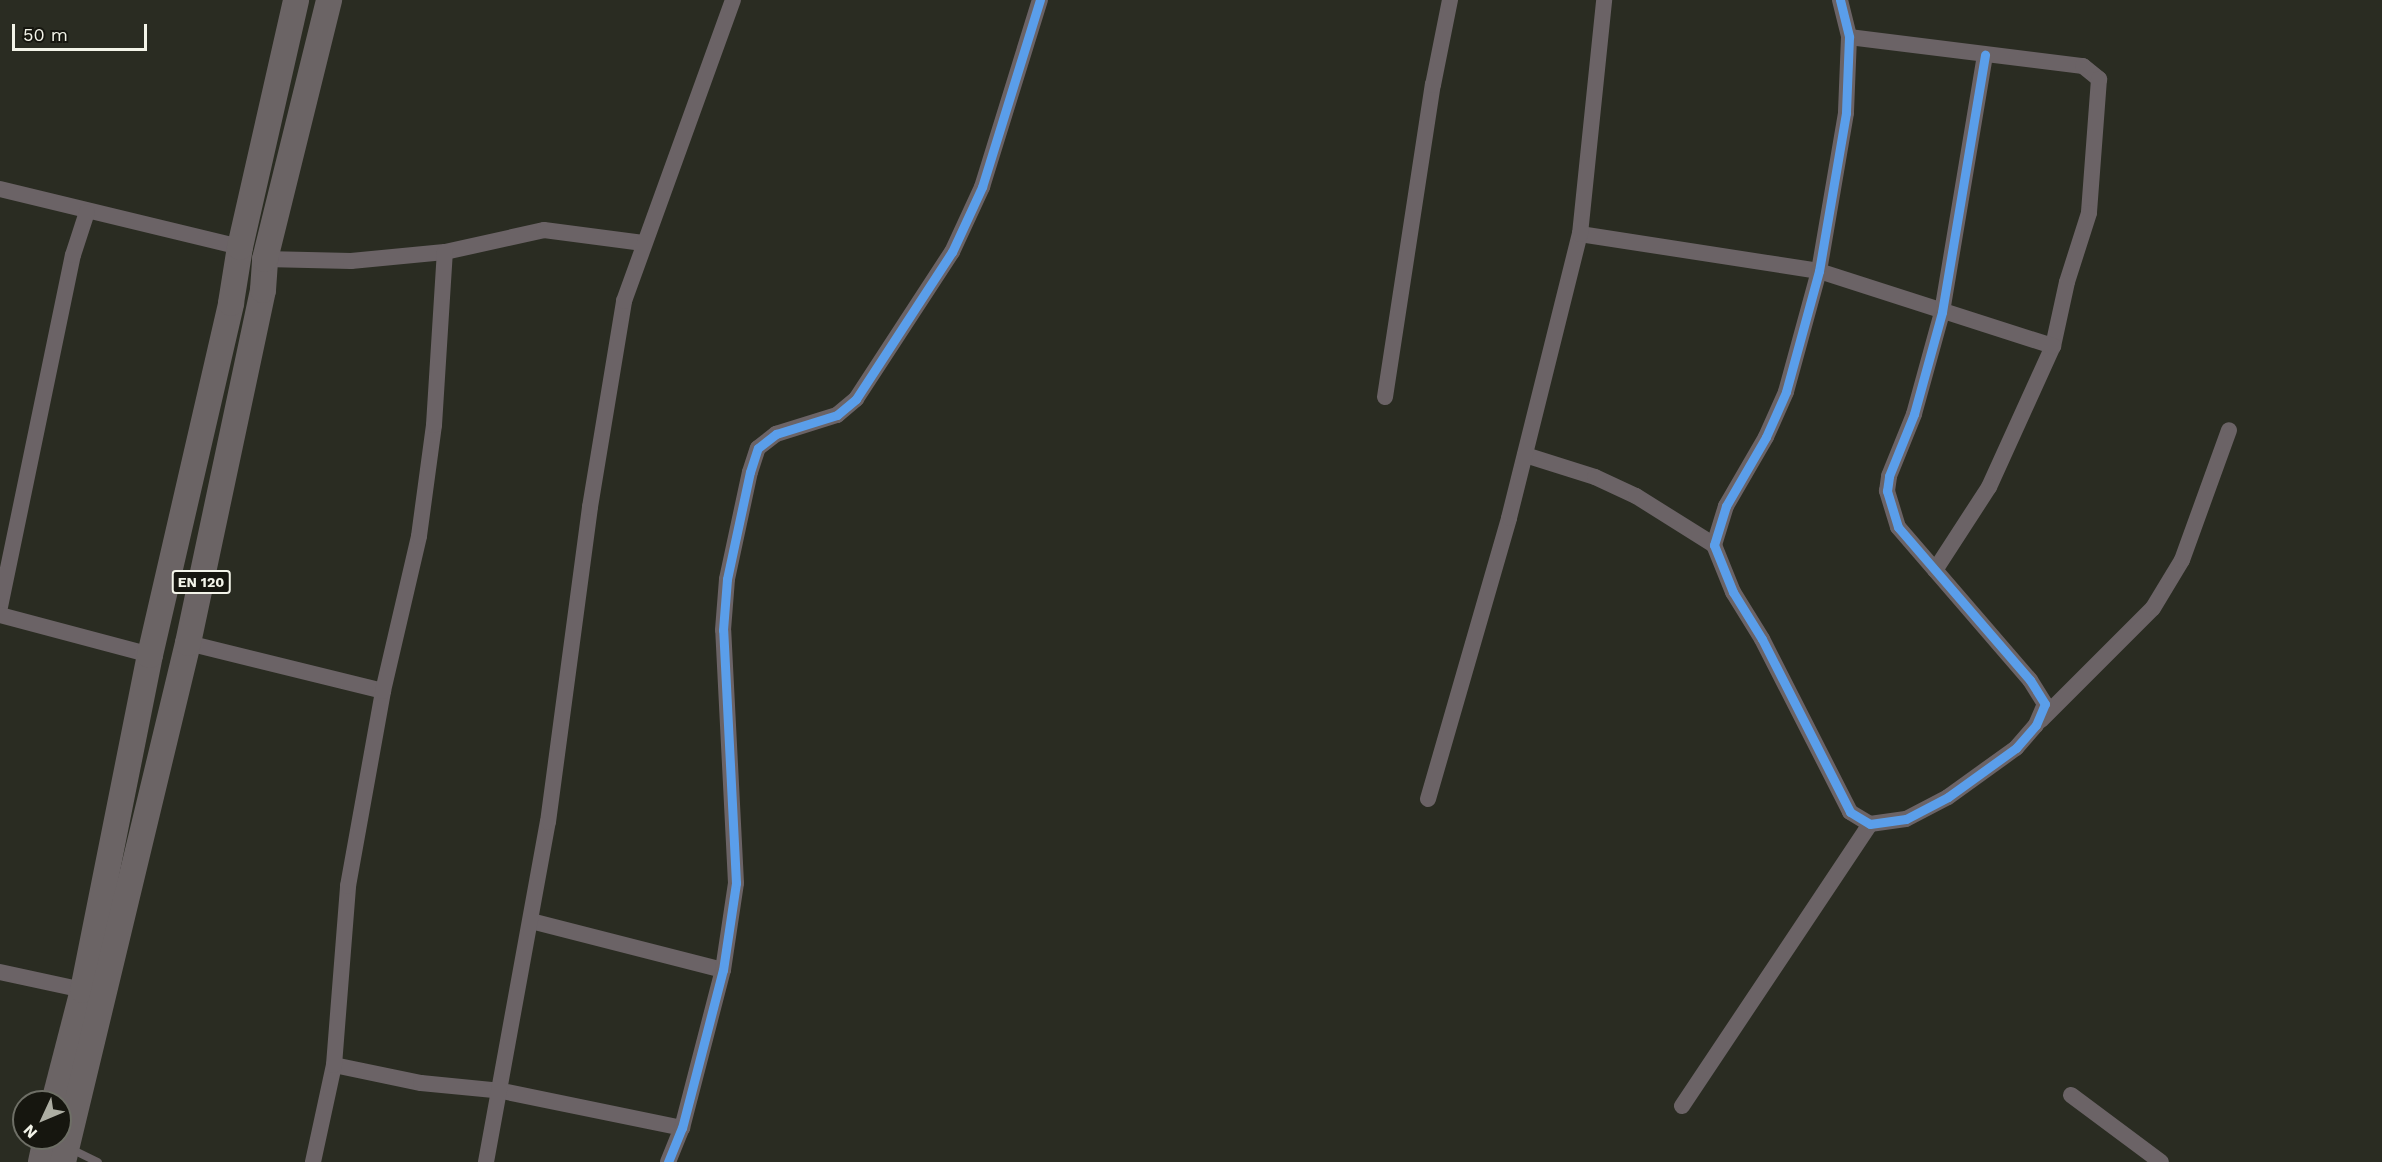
<!DOCTYPE html>
<style>
body{margin:0}
#map{position:relative;width:2382px;height:1162px;overflow:hidden;background:#2a2c22;font-family:"Work Sans",sans-serif}
div>[style]{position:absolute}
[style*='--x']{left:calc(var(--x)*1px);top:calc(var(--y)*1px);width:calc(var(--w)*1px);rotate:calc(var(--a)*1deg)}
.lane>*{height:8px;margin:-4px;padding:0 4px;transform-origin:4px;border-radius:4px;background:#6b6366}
.street>*{height:16px;margin:-8px;padding:0 8px;transform-origin:8px;border-radius:8px;background:#6b6366}
.primary>*{height:26px;margin:-13px;padding:0 13px;transform-origin:13px;border-radius:13px;background:#6b6465}
.cycleway>*{height:9px;margin:-4.5px;padding:0 4.5px;transform-origin:4.5px;border-radius:4.5px;background:#5a9eea}
span{translate:-50% -50%;white-space:nowrap;text-align:center;line-height:1.15;-webkit-text-stroke:4.5px #16160f;paint-order:stroke}
.shield-label span{padding:2px 4px;background:#16160f;border:2px solid;border-radius:4px;-webkit-text-stroke-width:0}
.shield-label{font-size:14px;color:#f3f4e9;font-weight:700}
.north{position:absolute;left:12px;top:1090px;width:60px;height:60px;box-sizing:border-box;background:#16160f;border:2px solid #6e6f66;border-radius:50%;rotate:226deg;font-size:16px;font-weight:700;line-height:24px;text-align:center;color:#f3f4e9}
.north::after{content:'';display:block;margin:auto;width:21px;height:27px;background:#adaea3;clip-path:polygon(50% 0,100% 100%,50% 72%,0 100%)}
.scale{position:absolute;left:12px;top:24px;width:135px;height:27px;box-sizing:border-box;border:3px solid #f3f4e9;border-top:0;padding-left:8px;font-size:18px;line-height:21px;white-space:nowrap;color:#f3f4e9;-webkit-text-stroke:4px #16160f;paint-order:stroke}
</style>
<div id="map">
<div class="lane">
<div style="--x:69;--y:1148;--w:32;--a:26"></div>
</div>
<div class="street">
<div style="--x:1840;--y:0;--w:38;--a:76"></div>
<div style="--x:1849;--y:37;--w:76;--a:92.3"></div>
<div style="--x:1846;--y:113;--w:160;--a:99.7"></div>
<div style="--x:1819;--y:271;--w:125;--a:105.3"></div>
<div style="--x:1786;--y:392;--w:49;--a:114"></div>
<div style="--x:1766;--y:437;--w:80;--a:120.1"></div>
<div style="--x:1726;--y:506;--w:41;--a:107.1"></div>
<div style="--x:1714;--y:545;--w:51;--a:68"></div>
<div style="--x:1733;--y:592;--w:55;--a:58.3"></div>
<div style="--x:1762;--y:639;--w:194;--a:63"></div>
<div style="--x:1850;--y:812;--w:23;--a:31"></div>
<div style="--x:1870;--y:824;--w:36;--a:-8"></div>
<div style="--x:1906;--y:819;--w:47;--a:-27.6"></div>
<div style="--x:1948;--y:797;--w:84;--a:-35.8"></div>
<div style="--x:2016;--y:748;--w:30;--a:-49"></div>
<div style="--x:2036;--y:725;--w:23;--a:-67"></div>
<div style="--x:2045;--y:704;--w:28;--a:-122"></div>
<div style="--x:2030;--y:680;--w:202;--a:-130.8"></div>
<div style="--x:1898;--y:527;--w:38;--a:-107"></div>
<div style="--x:1887;--y:491;--w:15;--a:-82"></div>
<div style="--x:1889;--y:476;--w:67;--a:-68"></div>
<div style="--x:1914;--y:414;--w:106;--a:-74.6"></div>
<div style="--x:1942;--y:312;--w:261;--a:-80.5"></div>
<div style="--x:1849;--y:37;--w:236;--a:7.1"></div>
<div style="--x:2083;--y:66;--w:21;--a:39"></div>
<div style="--x:2099;--y:79;--w:134;--a:94.3"></div>
<div style="--x:2089;--y:213;--w:72;--a:107.7"></div>
<div style="--x:2067;--y:282;--w:66;--a:102.3"></div>
<div style="--x:2053;--y:346;--w:155;--a:114.4"></div>
<div style="--x:1989;--y:487;--w:99;--a:123"></div>
<div style="--x:0;--y:189;--w:247;--a:13.6"></div>
<div style="--x:1580;--y:234;--w:242;--a:8.8"></div>
<div style="--x:1819;--y:271;--w:246;--a:17.8"></div>
<div style="--x:265;--y:259;--w:86;--a:1.3"></div>
<div style="--x:351;--y:261;--w:94;--a:-5.5"></div>
<div style="--x:445;--y:252;--w:101;--a:-12.5"></div>
<div style="--x:544;--y:230;--w:100;--a:7.5"></div>
<div style="--x:1385;--y:397;--w:316;--a:-81.3"></div>
<div style="--x:1433;--y:85;--w:87;--a:-78.7"></div>
<div style="--x:1525;--y:455;--w:73;--a:17.4"></div>
<div style="--x:1595;--y:477;--w:45;--a:24.9"></div>
<div style="--x:1636;--y:496;--w:92;--a:32.1"></div>
<div style="--x:0;--y:607;--w:359;--a:-78.3"></div>
<div style="--x:73;--y:255;--w:45;--a:-72"></div>
<div style="--x:0;--y:615;--w:155;--a:14.9"></div>
<div style="--x:188;--y:643;--w:201;--a:13.8"></div>
<div style="--x:2041;--y:720;--w:158;--a:-45"></div>
<div style="--x:2153;--y:608;--w:56;--a:-58.9"></div>
<div style="--x:2182;--y:560;--w:138;--a:-70.1"></div>
<div style="--x:1428;--y:799;--w:292;--a:-73.9"></div>
<div style="--x:1509;--y:518;--w:293;--a:-76"></div>
<div style="--x:1580;--y:234;--w:235;--a:-84.1"></div>
<div style="--x:531;--y:921;--w:198;--a:14.3"></div>
<div style="--x:0;--y:972;--w:85;--a:12.2"></div>
<div style="--x:334;--y:1065;--w:89;--a:11.7"></div>
<div style="--x:421;--y:1083;--w:81;--a:5.6"></div>
<div style="--x:502;--y:1091;--w:184;--a:11.6"></div>
<div style="--x:2071;--y:1095;--w:112;--a:36.7"></div>
<div style="--x:1682;--y:1106;--w:339;--a:-56.3"></div>
<div style="--x:313;--y:1162;--w:99;--a:-77.8"></div>
<div style="--x:334;--y:1065;--w:180;--a:-85.5"></div>
<div style="--x:348;--y:886;--w:198;--a:-79.8"></div>
<div style="--x:383;--y:691;--w:159;--a:-76.9"></div>
<div style="--x:419;--y:536;--w:112;--a:-82.3"></div>
<div style="--x:434;--y:425;--w:173;--a:-86.4"></div>
<div style="--x:486;--y:1162;--w:346;--a:-79.7"></div>
<div style="--x:548;--y:822;--w:318;--a:-82.4"></div>
<div style="--x:590;--y:507;--w:209;--a:-80.6"></div>
<div style="--x:624;--y:301;--w:320;--a:-70.1"></div>
<div style="--x:668;--y:1162;--w:37;--a:-68"></div>
<div style="--x:682;--y:1128;--w:163;--a:-75.5"></div>
<div style="--x:723;--y:970;--w:88;--a:-81.5"></div>
<div style="--x:736;--y:883;--w:253;--a:-92.9"></div>
<div style="--x:723;--y:630;--w:51;--a:-85.5"></div>
<div style="--x:727;--y:579;--w:109;--a:-77.9"></div>
<div style="--x:750;--y:472;--w:25;--a:-72"></div>
<div style="--x:758;--y:448;--w:23;--a:-38"></div>
<div style="--x:776;--y:434;--w:64;--a:-17.3"></div>
<div style="--x:837;--y:415;--w:25;--a:-40"></div>
<div style="--x:856;--y:399;--w:176;--a:-56.9"></div>
<div style="--x:952;--y:252;--w:72;--a:-65.2"></div>
<div style="--x:982;--y:187;--w:196;--a:-72.8"></div>
</div>
<div class="primary">
<div style="--x:54;--y:1102;--w:116;--a:-75.5"></div>
<div style="--x:83;--y:990;--w:342;--a:-78.7"></div>
<div style="--x:150;--y:655;--w:361;--a:-77"></div>
<div style="--x:231;--y:303;--w:57;--a:-80.9"></div>
<div style="--x:240;--y:247;--w:253;--a:-77.2"></div>
<div style="--x:41;--y:1162;--w:25;--a:-78"></div>
<div style="--x:63;--y:1162;--w:534;--a:-76.46"></div>
<div style="--x:188;--y:643;--w:361;--a:-78"></div>
<div style="--x:263;--y:290;--w:31;--a:-86"></div>
<div style="--x:265;--y:259;--w:267;--a:-76.1"></div>
</div>
<div class="cycleway">
<div style="--x:1840;--y:0;--w:38;--a:76"></div>
<div style="--x:1849;--y:37;--w:76;--a:92.3"></div>
<div style="--x:1846;--y:113;--w:160;--a:99.7"></div>
<div style="--x:1819;--y:271;--w:125;--a:105.3"></div>
<div style="--x:1786;--y:392;--w:49;--a:114"></div>
<div style="--x:1766;--y:437;--w:80;--a:120.1"></div>
<div style="--x:1726;--y:506;--w:41;--a:107.1"></div>
<div style="--x:1714;--y:545;--w:51;--a:68"></div>
<div style="--x:1733;--y:592;--w:55;--a:58.3"></div>
<div style="--x:1762;--y:639;--w:194;--a:63"></div>
<div style="--x:1850;--y:812;--w:23;--a:31"></div>
<div style="--x:1870;--y:824;--w:36;--a:-8"></div>
<div style="--x:1906;--y:819;--w:47;--a:-27.6"></div>
<div style="--x:1948;--y:797;--w:84;--a:-35.8"></div>
<div style="--x:2016;--y:748;--w:30;--a:-49"></div>
<div style="--x:2036;--y:725;--w:23;--a:-67"></div>
<div style="--x:2045;--y:704;--w:28;--a:-122"></div>
<div style="--x:2030;--y:680;--w:202;--a:-130.8"></div>
<div style="--x:1898;--y:527;--w:38;--a:-107"></div>
<div style="--x:1887;--y:491;--w:15;--a:-82"></div>
<div style="--x:1889;--y:476;--w:67;--a:-68"></div>
<div style="--x:1914;--y:414;--w:106;--a:-74.6"></div>
<div style="--x:1942;--y:312;--w:261;--a:-80.5"></div>
<div style="--x:668;--y:1162;--w:37;--a:-68"></div>
<div style="--x:682;--y:1128;--w:163;--a:-75.5"></div>
<div style="--x:723;--y:970;--w:88;--a:-81.5"></div>
<div style="--x:736;--y:883;--w:253;--a:-92.9"></div>
<div style="--x:723;--y:630;--w:51;--a:-85.5"></div>
<div style="--x:727;--y:579;--w:109;--a:-77.9"></div>
<div style="--x:750;--y:472;--w:25;--a:-72"></div>
<div style="--x:758;--y:448;--w:23;--a:-38"></div>
<div style="--x:776;--y:434;--w:64;--a:-17.3"></div>
<div style="--x:837;--y:415;--w:25;--a:-40"></div>
<div style="--x:856;--y:399;--w:176;--a:-56.9"></div>
<div style="--x:952;--y:252;--w:72;--a:-65.2"></div>
<div style="--x:982;--y:187;--w:196;--a:-72.8"></div>
</div>
<div class="shield-label">
<span style="left:201px;top:582px">EN 120</span>
</div>
<div class="north">N</div>
<div class="scale">50 m</div>
</div>
